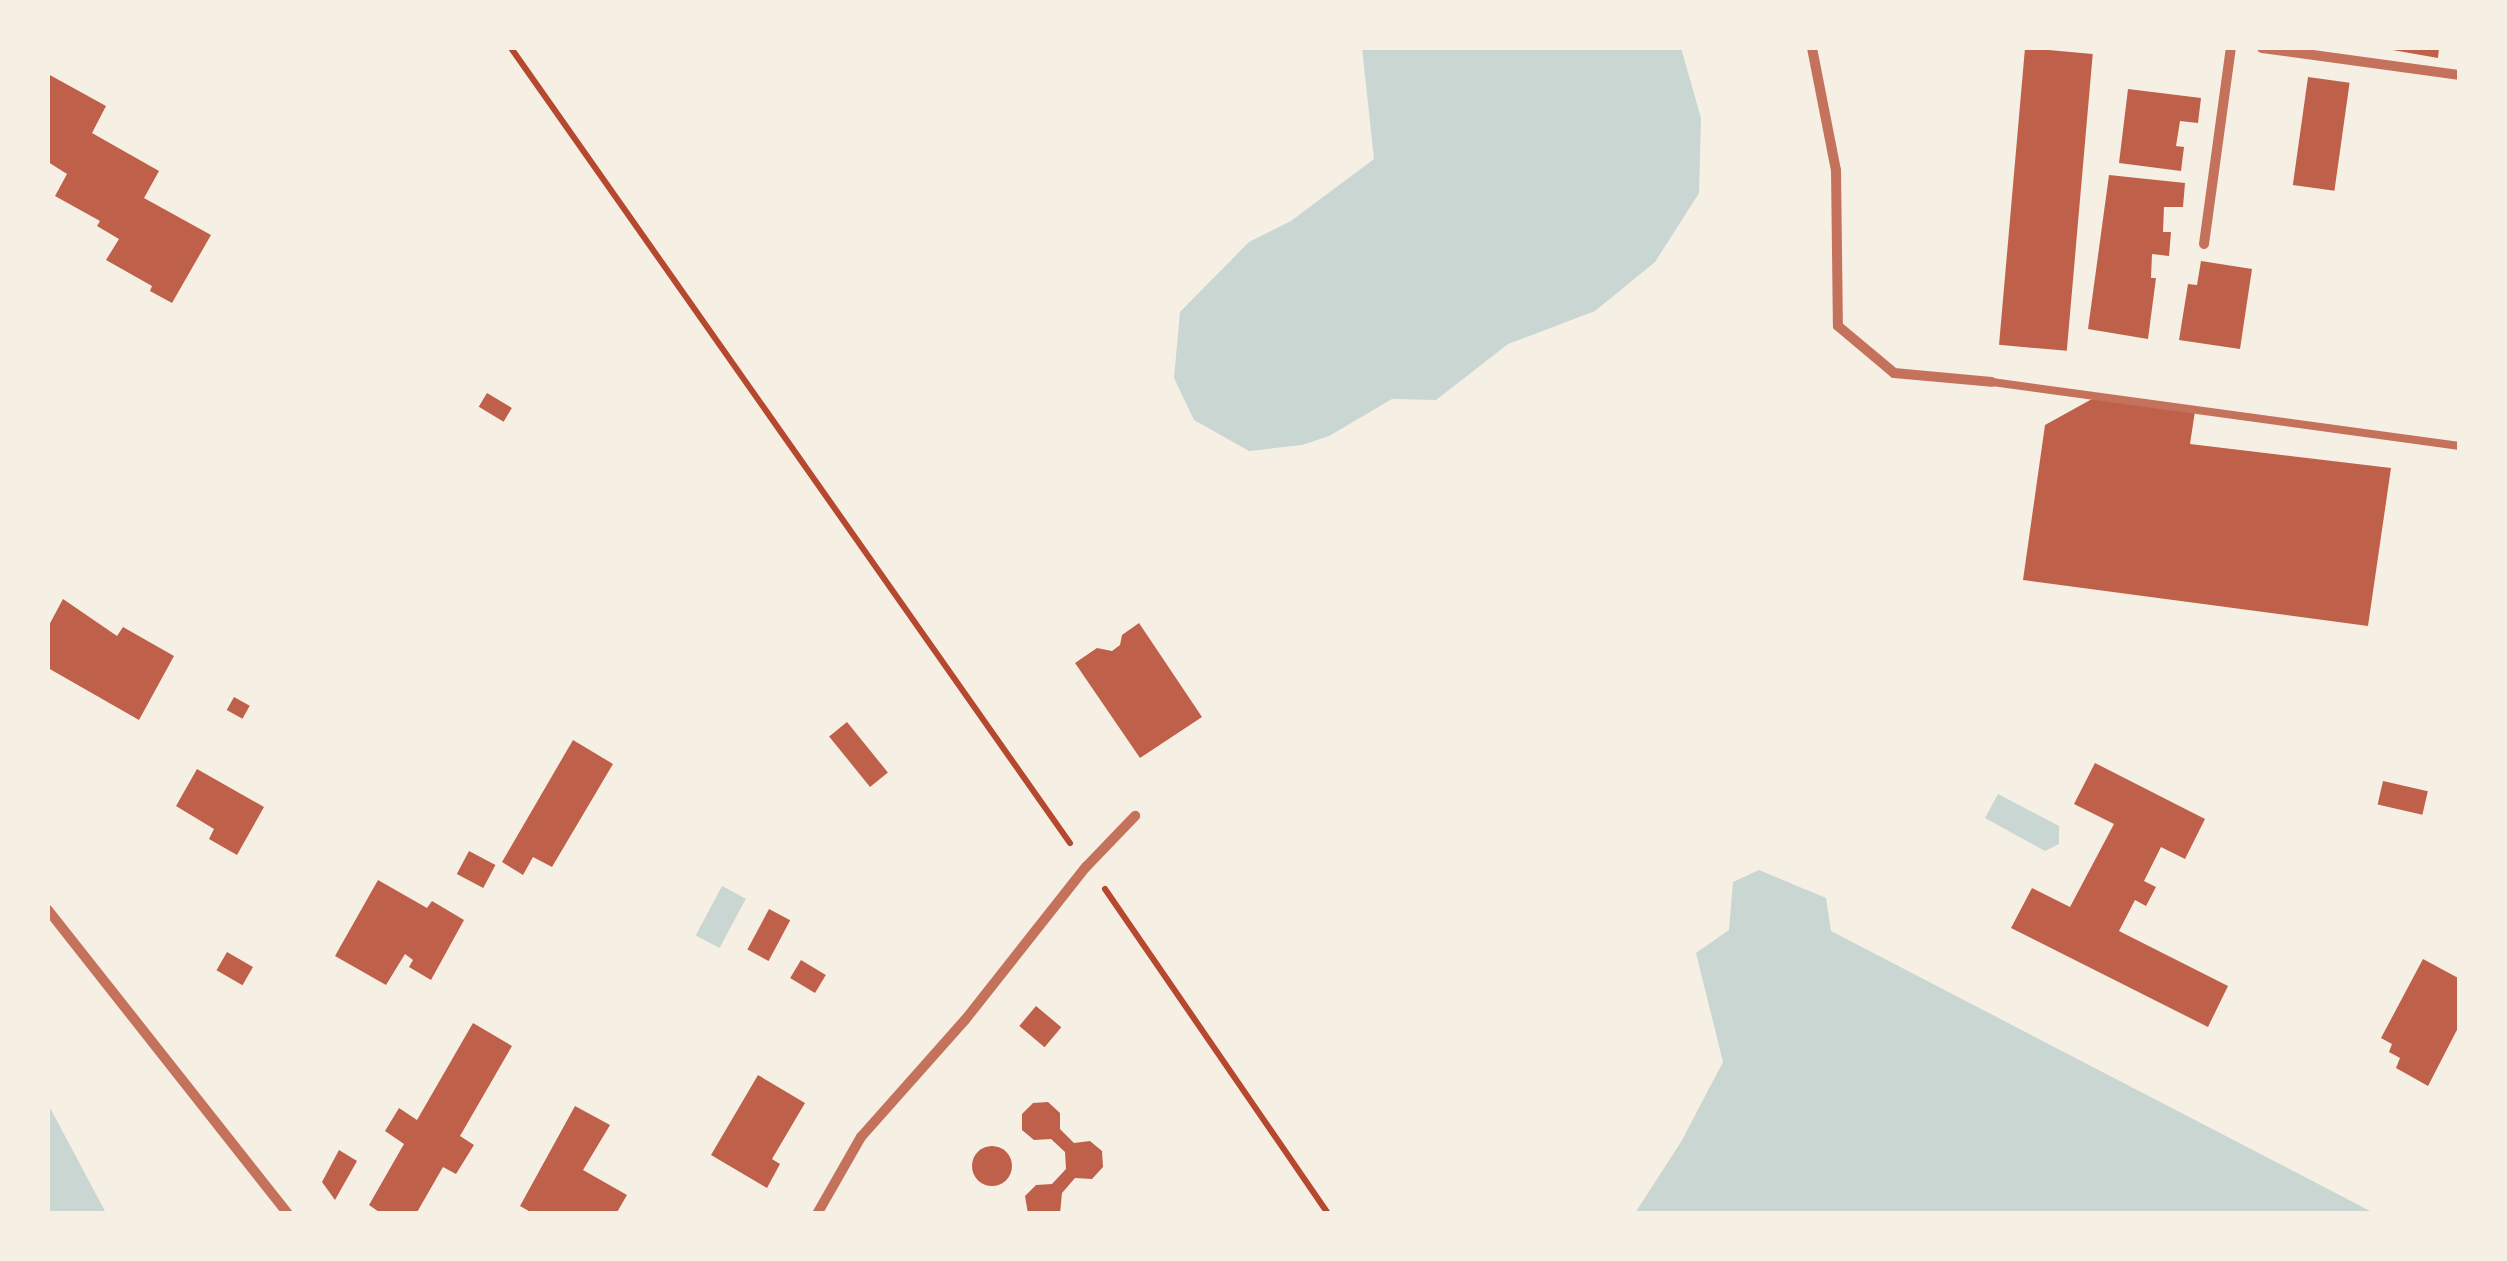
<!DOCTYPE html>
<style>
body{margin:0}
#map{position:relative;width:2507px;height:1261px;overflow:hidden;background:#f6efe4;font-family:Inter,sans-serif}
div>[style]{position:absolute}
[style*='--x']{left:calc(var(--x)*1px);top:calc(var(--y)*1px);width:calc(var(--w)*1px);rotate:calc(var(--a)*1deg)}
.water>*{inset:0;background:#c9d6d2;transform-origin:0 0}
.building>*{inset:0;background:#bf614a;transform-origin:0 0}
.round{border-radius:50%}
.path>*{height:6px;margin:-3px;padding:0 3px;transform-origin:3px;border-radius:3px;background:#b5482f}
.service>*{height:8px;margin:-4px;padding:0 4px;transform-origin:4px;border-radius:4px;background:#c5725c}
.minor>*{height:10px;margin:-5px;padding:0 5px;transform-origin:5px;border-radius:5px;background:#c5725c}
span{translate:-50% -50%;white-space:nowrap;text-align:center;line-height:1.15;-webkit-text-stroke:8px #f6efe4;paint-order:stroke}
.frame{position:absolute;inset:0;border:50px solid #f6efe4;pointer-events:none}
</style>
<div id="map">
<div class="water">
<div style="clip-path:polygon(1362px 48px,1681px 48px,1701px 118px,1699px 193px,1655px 262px,1595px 311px,1508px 344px,1436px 400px,1392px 399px,1329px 436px,1302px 445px,1249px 451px,1194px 420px,1174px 378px,1180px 312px,1249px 242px,1291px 221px,1374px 159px)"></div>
<div style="clip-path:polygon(1998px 794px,2059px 826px,2059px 844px,2045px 851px,1985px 818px)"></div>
<div style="clip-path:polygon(1759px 870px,1826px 898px,1831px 931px,2374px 1213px,1635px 1213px,1681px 1142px,1723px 1062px,1696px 953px,1729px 930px,1733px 882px)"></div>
<div style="left:722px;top:886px;width:27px;height:56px;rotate:28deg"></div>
<div style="clip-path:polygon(48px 1104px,49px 1106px,106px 1213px,48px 1213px)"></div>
</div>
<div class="building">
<div style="left:2025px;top:48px;width:68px;height:298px;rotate:5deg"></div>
<div style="clip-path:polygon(2381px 48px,2439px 48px,2438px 58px)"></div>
<div style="clip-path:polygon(48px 74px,106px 106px,92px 133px,159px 171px,144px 198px,211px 235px,172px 303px,150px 291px,152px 286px,106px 260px,119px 239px,97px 226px,100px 221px,55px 196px,67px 174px,48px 162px)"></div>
<div style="left:2308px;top:77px;width:42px;height:109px;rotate:8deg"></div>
<div style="clip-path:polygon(2128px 89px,2201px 98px,2198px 123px,2180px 121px,2176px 146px,2184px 147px,2181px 171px,2119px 163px)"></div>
<div style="clip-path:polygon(2109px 175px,2185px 183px,2183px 207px,2164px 207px,2163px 232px,2171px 232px,2169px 256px,2152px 254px,2151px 278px,2156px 278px,2148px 339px,2088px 329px)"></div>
<div style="clip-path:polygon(2201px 261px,2252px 269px,2240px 349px,2179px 340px,2188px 284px,2197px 285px)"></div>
<div style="left:487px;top:393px;width:29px;height:16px;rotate:31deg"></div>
<div style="clip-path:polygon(2092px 399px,2195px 411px,2190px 444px,2391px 468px,2368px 626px,2023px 580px,2045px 425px)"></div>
<div style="clip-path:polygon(63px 599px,117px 636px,123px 627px,174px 656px,139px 720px,48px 668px,48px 627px)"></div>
<div style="clip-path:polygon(1139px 623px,1202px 717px,1140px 758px,1075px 663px,1097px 648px,1112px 651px,1120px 645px,1122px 635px)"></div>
<div style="left:234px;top:697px;width:18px;height:15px;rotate:29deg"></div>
<div style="left:847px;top:722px;width:65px;height:23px;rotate:51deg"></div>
<div style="clip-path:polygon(573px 740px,613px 764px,552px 867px,533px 857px,523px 875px,502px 862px)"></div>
<div style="clip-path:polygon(2095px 763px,2205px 819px,2185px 859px,2161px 847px,2144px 881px,2156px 887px,2146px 906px,2135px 900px,2119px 931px,2228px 986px,2208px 1027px,2011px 928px,2032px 888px,2070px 907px,2114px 824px,2074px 804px)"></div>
<div style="clip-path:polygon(197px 769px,264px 807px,237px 855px,209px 839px,214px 829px,176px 806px)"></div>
<div style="left:2383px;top:781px;width:46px;height:24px;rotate:13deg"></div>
<div style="left:469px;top:851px;width:30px;height:26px;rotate:28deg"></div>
<div style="clip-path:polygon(378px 880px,427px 908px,432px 901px,464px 920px,431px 980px,409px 967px,413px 960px,405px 954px,386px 985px,335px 956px)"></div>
<div style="left:769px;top:909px;width:24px;height:46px;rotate:28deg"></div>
<div style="left:227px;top:952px;width:30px;height:21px;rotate:30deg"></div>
<div style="clip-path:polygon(2423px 959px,2460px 979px,2460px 1024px,2428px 1086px,2396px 1068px,2400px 1058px,2389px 1052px,2392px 1044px,2381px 1038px)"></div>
<div style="left:801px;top:960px;width:29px;height:21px;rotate:31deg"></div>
<div style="left:1036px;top:1006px;width:33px;height:26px;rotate:40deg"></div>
<div style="clip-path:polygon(473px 1023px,512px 1046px,460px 1136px,474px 1145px,456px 1174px,443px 1167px,416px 1214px,382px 1214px,369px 1205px,404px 1144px,385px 1131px,399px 1108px,417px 1120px)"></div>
<div style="clip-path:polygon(758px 1075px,805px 1103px,772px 1159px,780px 1164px,767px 1188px,711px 1155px)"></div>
<div style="clip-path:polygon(1048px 1102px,1060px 1113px,1060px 1129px,1074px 1143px,1090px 1141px,1102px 1151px,1103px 1167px,1092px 1179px,1075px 1178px,1062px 1193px,1060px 1214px,1028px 1214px,1025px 1196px,1036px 1185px,1052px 1184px,1066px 1169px,1065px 1152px,1051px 1139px,1034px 1140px,1022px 1130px,1022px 1114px,1033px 1103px)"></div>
<div style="clip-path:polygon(575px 1106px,610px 1125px,583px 1170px,627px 1195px,616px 1214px,534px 1214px,520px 1206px)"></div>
<div class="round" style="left:972px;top:1146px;width:40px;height:40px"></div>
<div style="clip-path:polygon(339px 1150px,357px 1161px,335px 1200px,322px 1182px)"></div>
</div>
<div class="path">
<div style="--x:511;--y:48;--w:972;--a:54.89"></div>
<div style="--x:1105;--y:889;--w:394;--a:55.5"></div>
</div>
<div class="service">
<div style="--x:1992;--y:382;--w:472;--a:7.8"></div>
</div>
<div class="minor">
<div style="--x:1812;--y:48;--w:124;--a:78.9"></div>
<div style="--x:1836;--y:170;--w:156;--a:89.3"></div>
<div style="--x:1838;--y:326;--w:73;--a:40"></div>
<div style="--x:1894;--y:373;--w:98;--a:5.2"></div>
<div style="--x:2262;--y:48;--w:200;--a:7.8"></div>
<div style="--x:2204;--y:244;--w:198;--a:-82.2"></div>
<div style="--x:48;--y:910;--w:387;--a:51.7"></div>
<div style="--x:817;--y:1214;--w:89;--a:-60.3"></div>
<div style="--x:861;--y:1137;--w:157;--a:-48.4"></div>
<div style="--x:965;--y:1020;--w:195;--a:-51.7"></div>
<div style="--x:1086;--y:867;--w:71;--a:-46.1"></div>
</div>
<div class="frame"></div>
</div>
